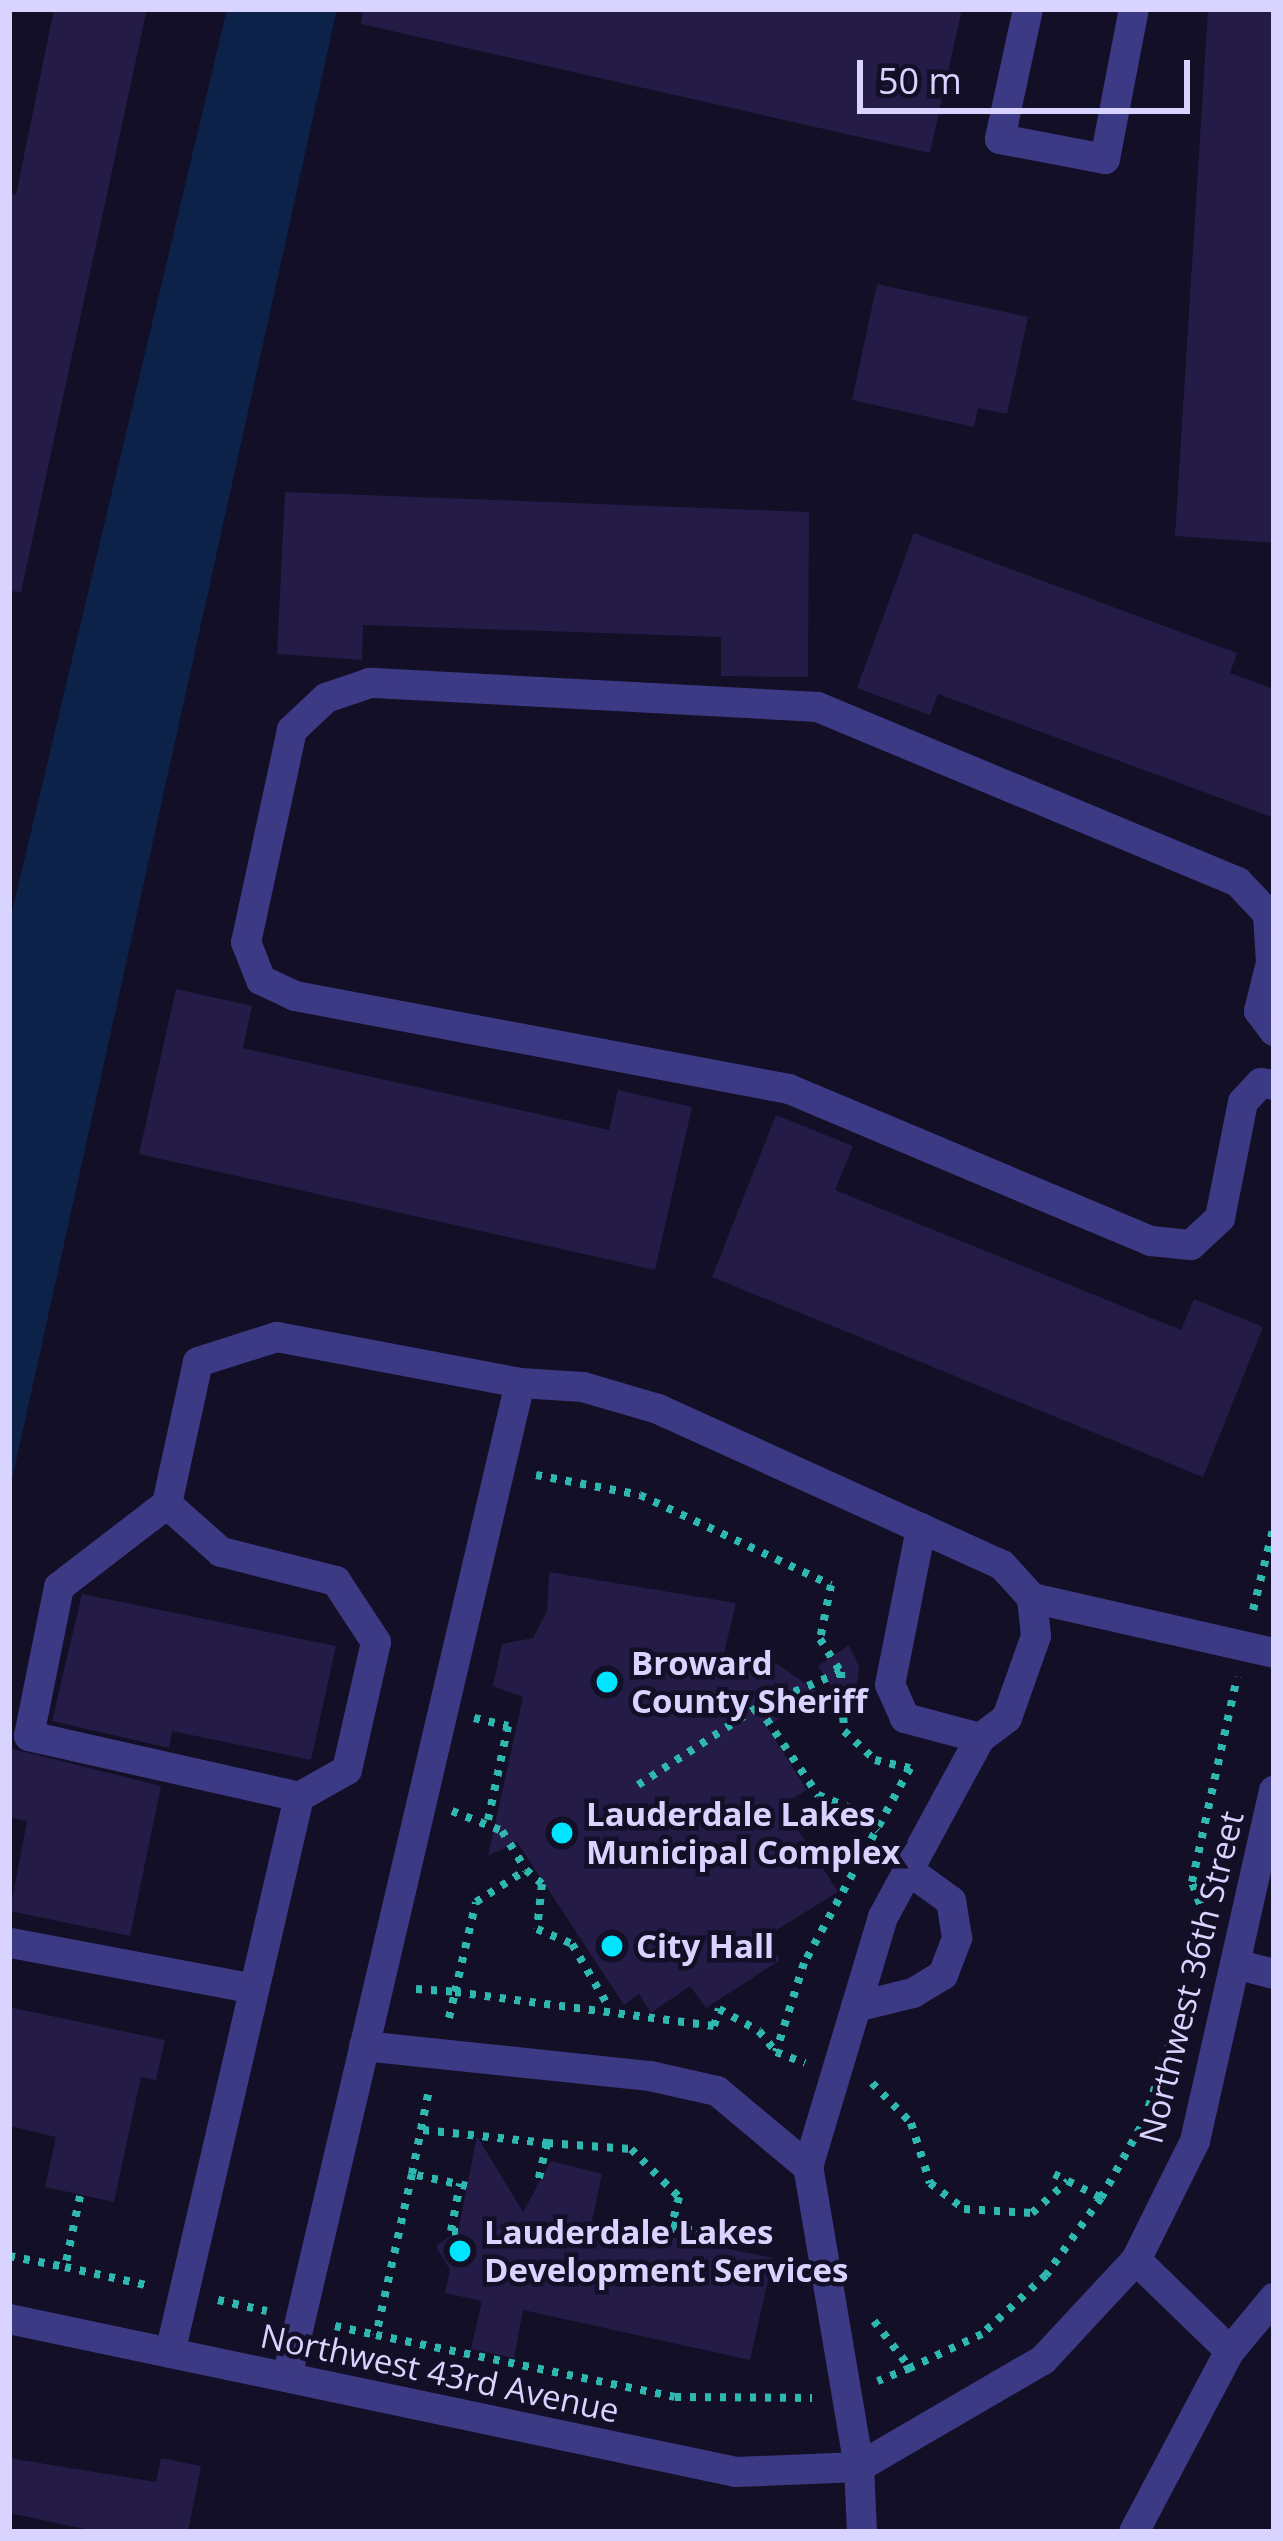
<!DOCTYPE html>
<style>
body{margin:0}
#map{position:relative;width:1283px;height:2541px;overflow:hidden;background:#130f26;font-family:"Open Sans",sans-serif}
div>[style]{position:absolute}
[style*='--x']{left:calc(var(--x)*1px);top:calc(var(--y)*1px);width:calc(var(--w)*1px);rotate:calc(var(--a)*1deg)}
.water>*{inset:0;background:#0c2248}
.building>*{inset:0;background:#241b47}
.path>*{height:8px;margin-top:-4px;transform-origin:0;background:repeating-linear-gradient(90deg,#2fb8b0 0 6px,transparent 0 15px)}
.minor>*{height:30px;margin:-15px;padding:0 15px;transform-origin:15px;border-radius:15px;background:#3d3a85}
.dots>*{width:33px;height:33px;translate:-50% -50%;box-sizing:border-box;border:6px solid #130f26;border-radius:50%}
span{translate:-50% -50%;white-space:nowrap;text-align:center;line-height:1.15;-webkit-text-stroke:9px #130f26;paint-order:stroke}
.poi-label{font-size:33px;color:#d9d4ff;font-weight:700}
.left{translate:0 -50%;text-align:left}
.street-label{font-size:33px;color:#d9d4ff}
.frame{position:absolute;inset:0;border:12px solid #d9d4ff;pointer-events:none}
.scale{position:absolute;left:857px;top:60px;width:333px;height:54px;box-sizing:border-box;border:6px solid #d9d4ff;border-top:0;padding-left:15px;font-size:36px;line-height:42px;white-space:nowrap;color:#d9d4ff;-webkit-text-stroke:9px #130f26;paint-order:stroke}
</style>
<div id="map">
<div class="water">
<div style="clip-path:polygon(227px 9px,337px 9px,9px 1493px,9px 924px)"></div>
</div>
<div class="building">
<div style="clip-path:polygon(54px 9px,147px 9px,21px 592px,9px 591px,9px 193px,16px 195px)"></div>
<div style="clip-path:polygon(363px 9px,962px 9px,930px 153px,361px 24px)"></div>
<div style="clip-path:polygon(1208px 9px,1274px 12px,1274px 543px,1175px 536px)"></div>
<div style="clip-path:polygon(877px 284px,1028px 317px,1007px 414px,978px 408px,974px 427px,852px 400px)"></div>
<div style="clip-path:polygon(285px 492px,809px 512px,808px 677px,721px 676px,721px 637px,363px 625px,362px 660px,277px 654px)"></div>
<div style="clip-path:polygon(914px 533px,1237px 653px,1230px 673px,1274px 689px,1274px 818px,938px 694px,930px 715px,857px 688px)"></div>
<div style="clip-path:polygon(176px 989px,252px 1006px,243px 1048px,609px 1130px,618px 1090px,692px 1107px,655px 1270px,139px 1154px)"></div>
<div style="clip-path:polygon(776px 1115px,853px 1146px,835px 1190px,1181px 1330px,1194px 1299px,1263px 1327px,1203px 1477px,712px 1277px)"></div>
<div style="clip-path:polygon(549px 1572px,736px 1603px,724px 1653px,777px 1664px,819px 1693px,767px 1727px,807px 1790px,782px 1805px,838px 1892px,765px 1937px,780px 1960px,706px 2008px,690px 1986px,651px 2013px,639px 1994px,624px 2005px,517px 1842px,488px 1856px,523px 1697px,493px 1686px,502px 1644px,533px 1638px,547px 1611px)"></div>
<div style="clip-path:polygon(82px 1594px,336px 1646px,311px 1760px,172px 1731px,169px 1748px,52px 1721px)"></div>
<div style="clip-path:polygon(849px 1645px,859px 1667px,853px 1719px,818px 1666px)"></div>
<div style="clip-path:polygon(9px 1748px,161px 1786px,130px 1936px,10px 1911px,27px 1821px,9px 1817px)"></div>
<div style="clip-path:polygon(9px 2007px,165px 2040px,156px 2080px,141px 2077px,114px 2202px,45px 2187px,56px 2137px,9px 2126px)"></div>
<div style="clip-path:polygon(477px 2136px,523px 2212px,551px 2161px,602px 2174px,592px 2221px,773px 2258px,750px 2360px,523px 2310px,514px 2358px,471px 2349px,482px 2301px,445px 2293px,450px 2270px,436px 2246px,458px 2231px)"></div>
<div style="clip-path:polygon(9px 2458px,156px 2482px,161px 2458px,201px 2466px,188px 2532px,99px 2532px,9px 2513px)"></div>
</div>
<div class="path">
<div style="--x:536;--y:1475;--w:106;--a:10.9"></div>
<div style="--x:640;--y:1495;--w:211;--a:25.2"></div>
<div style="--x:831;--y:1585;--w:55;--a:101.5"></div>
<div style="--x:820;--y:1639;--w:39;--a:58"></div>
<div style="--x:841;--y:1672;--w:59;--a:87.1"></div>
<div style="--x:844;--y:1731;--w:42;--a:43.1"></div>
<div style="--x:875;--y:1760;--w:36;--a:13"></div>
<div style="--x:910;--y:1768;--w:222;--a:118.5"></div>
<div style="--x:804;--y:1963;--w:93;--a:107.5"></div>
<div style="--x:1253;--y:1610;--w:87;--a:-76"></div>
<div style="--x:841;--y:1672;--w:90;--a:157.1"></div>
<div style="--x:758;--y:1707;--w:107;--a:55.7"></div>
<div style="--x:818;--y:1795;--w:40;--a:22"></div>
<div style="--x:855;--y:1810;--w:31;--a:42"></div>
<div style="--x:474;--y:1718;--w:35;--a:13"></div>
<div style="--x:508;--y:1726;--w:96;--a:102"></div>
<div style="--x:638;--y:1785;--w:143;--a:-33"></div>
<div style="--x:452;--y:1811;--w:54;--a:21.8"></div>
<div style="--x:502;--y:1831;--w:46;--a:58.4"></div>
<div style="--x:1205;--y:1918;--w:38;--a:-110"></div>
<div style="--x:1192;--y:1882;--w:210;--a:-77.6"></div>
<div style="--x:416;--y:1989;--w:39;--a:4"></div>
<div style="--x:455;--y:1992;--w:92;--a:-76.9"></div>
<div style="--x:476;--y:1902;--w:59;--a:-32.6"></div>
<div style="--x:526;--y:1870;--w:21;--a:41"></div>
<div style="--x:542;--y:1884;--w:45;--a:96.3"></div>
<div style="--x:537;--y:1929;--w:38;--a:23"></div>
<div style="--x:572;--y:1944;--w:75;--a:59.7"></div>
<div style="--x:449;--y:2018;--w:27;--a:-77"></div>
<div style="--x:455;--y:1992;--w:261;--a:7.5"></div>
<div style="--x:714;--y:2026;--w:18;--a:-74"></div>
<div style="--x:719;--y:2009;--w:46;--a:28.8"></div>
<div style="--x:759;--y:2031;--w:27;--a:51"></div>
<div style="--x:776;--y:2052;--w:31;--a:21"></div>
<div style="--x:872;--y:2083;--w:56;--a:45.7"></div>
<div style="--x:911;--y:2123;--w:63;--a:72.4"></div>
<div style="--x:930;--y:2183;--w:43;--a:37.4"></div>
<div style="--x:964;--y:2209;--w:68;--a:3.4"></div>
<div style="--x:1032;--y:2213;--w:48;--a:-41.6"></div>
<div style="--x:1068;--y:2181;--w:37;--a:27"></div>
<div style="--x:1101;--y:2198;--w:95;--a:125.5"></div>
<div style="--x:1046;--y:2275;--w:87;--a:137.3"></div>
<div style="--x:982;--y:2334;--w:80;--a:154.7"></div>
<div style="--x:423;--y:2130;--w:125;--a:6"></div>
<div style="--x:547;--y:2143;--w:44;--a:103.1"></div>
<div style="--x:547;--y:2143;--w:84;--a:4.1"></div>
<div style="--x:631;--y:2149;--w:68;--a:45"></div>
<div style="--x:679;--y:2197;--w:40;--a:104.4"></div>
<div style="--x:412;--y:2174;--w:86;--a:-78.6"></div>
<div style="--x:1054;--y:2174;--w:16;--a:27"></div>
<div style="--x:467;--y:2186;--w:56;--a:-167.7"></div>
<div style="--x:412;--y:2174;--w:165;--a:102.6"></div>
<div style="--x:376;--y:2335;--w:305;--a:11.7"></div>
<div style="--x:675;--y:2397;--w:137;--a:0.4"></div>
<div style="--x:80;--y:2196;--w:73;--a:101.9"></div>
<div style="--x:65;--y:2267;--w:87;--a:12.6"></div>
<div style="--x:1101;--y:2198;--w:88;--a:-60.8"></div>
<div style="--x:1144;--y:2121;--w:138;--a:-71.8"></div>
<div style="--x:671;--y:2225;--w:30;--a:14"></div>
<div style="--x:700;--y:2232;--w:10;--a:101"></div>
<div style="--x:458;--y:2232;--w:7;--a:-172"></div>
<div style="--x:451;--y:2231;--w:48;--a:-79.2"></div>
<div style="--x:9;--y:2256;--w:57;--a:11.1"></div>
<div style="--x:218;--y:2300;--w:50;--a:12.7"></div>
<div style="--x:874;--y:2321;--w:59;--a:52.5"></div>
<div style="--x:910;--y:2368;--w:35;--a:158"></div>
<div style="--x:335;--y:2326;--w:42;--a:12.4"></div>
</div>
<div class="minor">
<div style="--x:1028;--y:9;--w:133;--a:102.2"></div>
<div style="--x:1000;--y:139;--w:107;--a:10.8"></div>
<div style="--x:1105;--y:159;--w:153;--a:-79.1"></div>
<div style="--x:1274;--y:1031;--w:25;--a:-127"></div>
<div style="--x:1259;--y:1011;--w:49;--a:-76"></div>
<div style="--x:1271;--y:963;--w:49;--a:-93.5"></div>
<div style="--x:1268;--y:914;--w:44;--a:-133.2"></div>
<div style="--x:1238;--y:882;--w:455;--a:-157.4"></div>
<div style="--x:818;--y:707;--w:449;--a:-176.9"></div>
<div style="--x:370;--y:683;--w:46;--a:161.2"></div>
<div style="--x:326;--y:698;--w:47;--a:136.7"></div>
<div style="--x:292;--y:730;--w:217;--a:102.2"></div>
<div style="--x:246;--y:942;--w:41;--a:68.5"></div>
<div style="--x:261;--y:980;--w:38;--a:25"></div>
<div style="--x:295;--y:996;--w:503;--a:10.66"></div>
<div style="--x:789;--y:1089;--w:393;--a:22.8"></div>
<div style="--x:1151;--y:1241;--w:40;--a:5.7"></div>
<div style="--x:1191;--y:1245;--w:40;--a:-43"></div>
<div style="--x:1220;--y:1218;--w:118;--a:-78.8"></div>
<div style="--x:1243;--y:1102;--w:26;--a:-47"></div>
<div style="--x:1261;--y:1083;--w:13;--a:9"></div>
<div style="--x:167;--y:1504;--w:136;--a:142.5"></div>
<div style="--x:59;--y:1587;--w:152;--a:101.4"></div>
<div style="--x:29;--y:1736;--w:277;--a:12.7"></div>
<div style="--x:1032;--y:1598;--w:248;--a:12.8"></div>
<div style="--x:11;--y:1943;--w:247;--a:10.7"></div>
<div style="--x:1235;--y:1964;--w:40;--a:14.4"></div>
<div style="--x:856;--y:2007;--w:59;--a:-13.8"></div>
<div style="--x:913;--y:1993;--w:35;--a:-31"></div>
<div style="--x:943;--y:1975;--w:40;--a:-69"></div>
<div style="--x:957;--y:1938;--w:37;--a:-99"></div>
<div style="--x:951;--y:1901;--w:53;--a:-144.2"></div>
<div style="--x:364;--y:2046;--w:288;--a:6"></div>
<div style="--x:650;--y:2076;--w:69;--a:12.6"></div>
<div style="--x:717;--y:2091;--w:119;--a:39.9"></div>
<div style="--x:9;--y:2319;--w:743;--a:11.88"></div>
<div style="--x:736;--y:2472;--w:123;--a:-2.3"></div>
<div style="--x:859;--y:2467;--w:304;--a:-99.6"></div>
<div style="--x:808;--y:2167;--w:261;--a:-73.3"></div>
<div style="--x:883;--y:1917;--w:204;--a:-61.5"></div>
<div style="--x:1230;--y:2351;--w:69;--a:-50.3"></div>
<div style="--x:170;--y:2353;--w:571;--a:-76.94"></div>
<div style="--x:299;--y:1797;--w:55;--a:-29.4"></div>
<div style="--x:347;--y:1770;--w:131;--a:-77.2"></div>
<div style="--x:376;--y:1642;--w:73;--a:-123.3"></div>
<div style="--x:336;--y:1581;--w:119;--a:-165.8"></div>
<div style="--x:221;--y:1552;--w:72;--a:-138.4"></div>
<div style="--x:167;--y:1504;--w:145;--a:-77.7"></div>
<div style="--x:198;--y:1362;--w:83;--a:-17.6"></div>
<div style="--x:277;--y:1337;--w:247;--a:10.7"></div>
<div style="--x:287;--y:2377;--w:1021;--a:-76.81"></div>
<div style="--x:520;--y:1383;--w:63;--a:3.6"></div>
<div style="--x:583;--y:1387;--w:78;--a:16.3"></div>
<div style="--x:658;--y:1409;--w:378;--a:24.4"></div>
<div style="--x:1002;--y:1565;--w:45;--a:47.7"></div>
<div style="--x:1032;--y:1598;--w:38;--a:84"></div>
<div style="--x:1036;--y:1636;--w:87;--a:109.5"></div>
<div style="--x:1007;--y:1718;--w:34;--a:143"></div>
<div style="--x:980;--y:1738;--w:78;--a:-165.1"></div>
<div style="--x:905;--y:1718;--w:36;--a:-114"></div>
<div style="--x:890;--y:1685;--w:160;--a:-78.8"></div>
<div style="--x:862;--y:2532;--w:65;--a:-92.6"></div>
<div style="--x:859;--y:2467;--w:213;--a:-30.2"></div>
<div style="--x:1043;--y:2360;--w:137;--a:-47.1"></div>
<div style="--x:1136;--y:2260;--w:133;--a:-63.6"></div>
<div style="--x:1195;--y:2141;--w:359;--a:-77.3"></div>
<div style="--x:1134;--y:2532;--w:205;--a:-62.1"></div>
<div style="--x:1230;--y:2351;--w:131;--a:-135.9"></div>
</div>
<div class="dots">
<div style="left:607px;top:1682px;background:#00e5ff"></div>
<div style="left:562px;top:1833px;background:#00e5ff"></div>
<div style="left:612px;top:1946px;background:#00e5ff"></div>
<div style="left:460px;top:2251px;background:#00e5ff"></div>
</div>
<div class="poi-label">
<span class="left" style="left:631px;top:1682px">Broward<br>County Sheriff</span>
<span class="left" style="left:586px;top:1833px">Lauderdale Lakes<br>Municipal Complex</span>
<span class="left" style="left:636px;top:1946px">City Hall</span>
<span class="left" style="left:484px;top:2251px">Lauderdale Lakes<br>Development Services</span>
</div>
<div class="street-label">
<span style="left:1191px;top:1977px;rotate:-76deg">Northwest 36th Street</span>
<span style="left:440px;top:2373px;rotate:12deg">Northwest 43rd Avenue</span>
</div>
<div class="frame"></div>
<div class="scale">50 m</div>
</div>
